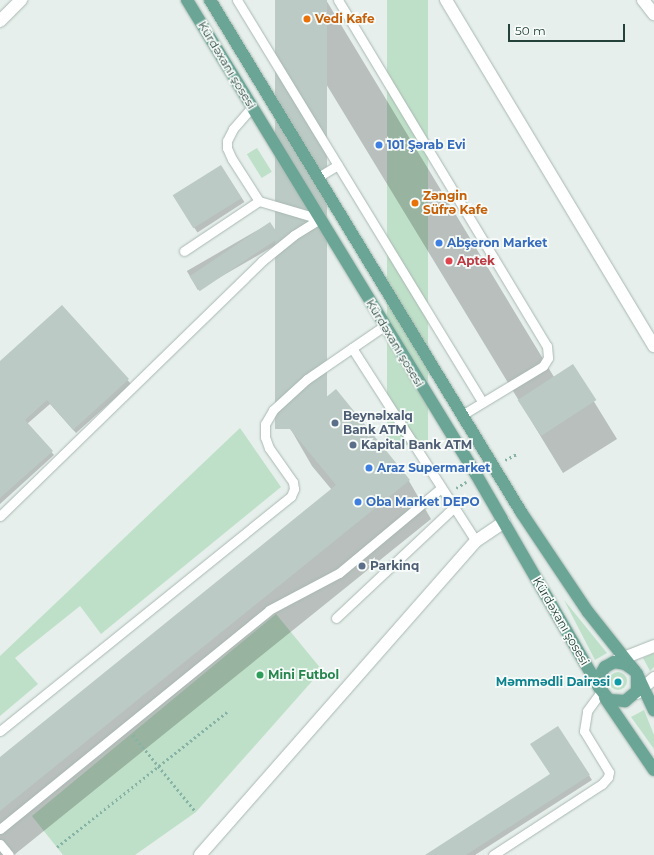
<!DOCTYPE html>
<meta charset="utf-8">
<style>
body{margin:0}
#map{position:relative;width:654px;height:855px;overflow:hidden;background:#e6efeb;font-family:Montserrat,sans-serif}
div>[style]{position:absolute}
[style*='--x']{left:calc(var(--x)*1px);top:calc(var(--y)*1px);width:calc(var(--w)*1px);rotate:calc(var(--a)*1deg)}
.green>*{inset:0;background:#bfe0c8;transform-origin:0 0}
.round{border-radius:50%}
.shadow>*{inset:0;background:#0003;transform-origin:0 0}
.building>*{inset:0;background:#bbcac4;transform-origin:0 0}
.path>*{height:2.5px;margin-top:-1.25px;transform-origin:0;background:repeating-linear-gradient(90deg,#86b3a5 0 2px,transparent 0 5px)}
.roads{filter:drop-shadow(0 0 1px #a8b8b2) drop-shadow(0 0 1px #a8b8b2)}
.service>*{height:9px;margin:-4.5px;padding:0 4.5px;transform-origin:4.5px;border-radius:4.5px;background:#fff}
.minor>*{height:12px;margin:-6px;padding:0 6px;transform-origin:6px;border-radius:6px;background:#fff}
.tertiary>*{height:12px;margin:-6px;padding:0 6px;transform-origin:6px;border-radius:6px;background:#fff}
.secondary>*{height:12px;margin:-6px;padding:0 6px;transform-origin:6px;border-radius:6px;background:#fff}
.primary>*{height:12px;margin:-6px;padding:0 6px;transform-origin:6px;border-radius:6px;background:#6aa596}
.dots>*{width:11px;height:11px;translate:-50% -50%;box-sizing:border-box;border:2px solid #f7fbf9;border-radius:50%}
span{translate:-50% -50%;white-space:nowrap;text-align:center;line-height:1.15;-webkit-text-stroke:3.5px #f7fbf9;paint-order:stroke}
.food-label{font-size:12px;color:#c56008;font-weight:700}
.left{translate:0 -50%;text-align:left}
.street-label{font-size:12px;color:#24423a}
.shop-label{font-size:12px;color:#366cbe;font-weight:700}
.health-label{font-size:12px;color:#be3a42;font-weight:700}
.service-label{font-size:12px;color:#4e5e75;font-weight:700}
.leisure-label{font-size:12px;color:#27864d;font-weight:700}
.culture-label{font-size:12px;color:#0d838f;font-weight:700}
.right{translate:-100% -50%;text-align:right}
.scale{position:absolute;left:508px;top:24px;width:117px;height:18px;box-sizing:border-box;border:2px solid #24423a;border-top:0;padding-left:5px;font-size:12px;line-height:14px;white-space:nowrap;color:#24423a;-webkit-text-stroke:3px #f7fbf9;paint-order:stroke}
</style>
<div id="map">
<div class="green">
<div style="left:387px;top:0;width:41px;height:445px"></div>
<div style="left:257px;top:148px;width:28px;height:12px;rotate:58deg"></div>
<div style="clip-path:polygon(240px 428px,281px 487px,101px 634px,80px 606px,15px 658px,38px 684px,0 716px,0 656px)"></div>
<div style="clip-path:polygon(564px 600px,607px 653px,595px 660px)"></div>
<div style="clip-path:polygon(276px 614px,322px 670px,196px 812px,135px 855px,63px 855px,32px 816px)"></div>
<div style="clip-path:polygon(654px 653px,654px 667px,650px 671px,643px 658px)"></div>
<div class="round" style="left:609px;top:672px;width:18px;height:18px"></div>
<div style="clip-path:polygon(644px 710px,654px 735px,654px 749px,631px 717px)"></div>
</div>
<div class="shadow">
<div style="clip-path:polygon(275px 0,326px 0,554px 377px,572px 366px,617px 439px,563px 473px)"></div>
<div style="left:221px;top:166px;width:43px;height:56px;rotate:57deg"></div>
<div style="left:270px;top:223px;width:22px;height:96px;rotate:60deg"></div>
<div style="clip-path:polygon(62px 306px,131px 384px,76px 433px,50px 404px,27px 424px,54px 455px,0 504px,0 362px)"></div>
<div style="clip-path:polygon(290px 428px,409px 481px,431px 519px,14px 855px,0 855px,0 758px,332px 490px,312px 466px)"></div>
<div style="clip-path:polygon(558px 727px,592px 780px,475px 855px,427px 855px,551px 775px)"></div>
</div>
<div class="building">
<div style="left:275px;top:0;width:52px;height:429px"></div>
<div style="left:221px;top:165px;width:39px;height:57px;rotate:58deg"></div>
<div style="left:270px;top:222px;width:18px;height:97px;rotate:56deg"></div>
<div style="clip-path:polygon(62px 305px,129px 379px,73px 430px,47px 400px,25px 420px,53px 451px,0 498px,0 361px)"></div>
<div style="left:573px;top:364px;width:43px;height:66px;rotate:57deg"></div>
<div style="clip-path:polygon(336px 389px,410px 480px,0 811px,0 757px,336px 485px,289px 428px)"></div>
<div style="clip-path:polygon(558px 726px,590px 775px,466px 855px,425px 855px,550px 774px,530px 744px)"></div>
</div>
<div class="path">
<div style="--x:505;--y:460;--w:13;--a:-27"></div>
<div style="--x:456;--y:488;--w:12;--a:-31"></div>
<div style="--x:133;--y:735;--w:99;--a:50.7"></div>
<div style="--x:57;--y:847;--w:218;--a:-38.5"></div>
</div>
<div class="roads">
<div class="service">
<div style="--x:237;--y:0;--w:471;--a:58.6"></div>
<div style="--x:338;--y:0;--w:404;--a:58.9"></div>
<div style="--x:547;--y:346;--w:12;--a:85"></div>
<div style="--x:548;--y:358;--w:9;--a:122"></div>
<div style="--x:543;--y:366;--w:95;--a:148.8"></div>
<div style="--x:252;--y:107;--w:29;--a:131"></div>
<div style="--x:233;--y:129;--w:13;--a:117"></div>
<div style="--x:227;--y:141;--w:7;--a:90"></div>
<div style="--x:227;--y:148;--w:12;--a:66"></div>
<div style="--x:232;--y:159;--w:50;--a:57.3"></div>
<div style="--x:259;--y:201;--w:64;--a:16.4"></div>
<div style="--x:318;--y:177;--w:23;--a:-31"></div>
<div style="--x:184;--y:251;--w:90;--a:-33.7"></div>
<div style="--x:352;--y:348;--w:229;--a:57.3"></div>
<div style="--x:0;--y:516;--w:366;--a:-44.2"></div>
<div style="--x:262;--y:261;--w:41;--a:-39.1"></div>
<div style="--x:294;--y:235;--w:31;--a:-32"></div>
<div style="--x:336;--y:618;--w:162;--a:-43.2"></div>
<div style="--x:0;--y:731;--w:374;--a:-38.9"></div>
<div style="--x:291;--y:496;--w:8;--a:-67"></div>
<div style="--x:294;--y:489;--w:7;--a:-98"></div>
<div style="--x:293;--y:482;--w:42;--a:-125.2"></div>
<div style="--x:269;--y:448;--w:12;--a:-110"></div>
<div style="--x:265;--y:437;--w:13;--a:-90"></div>
<div style="--x:265;--y:424;--w:16;--a:-60"></div>
<div style="--x:273;--y:410;--w:46;--a:-42.4"></div>
<div style="--x:307;--y:379;--w:93;--a:-34.5"></div>
<div style="--x:0;--y:829;--w:347;--a:-39.1"></div>
<div style="--x:269;--y:610;--w:79;--a:-27.9"></div>
<div style="--x:339;--y:573;--w:133;--a:-39.8"></div>
<div style="--x:0;--y:844;--w:14;--a:51"></div>
<div style="--x:493;--y:855;--w:130;--a:-33.1"></div>
<div style="--x:602;--y:784;--w:9;--a:-49"></div>
<div style="--x:608;--y:777;--w:5;--a:-79"></div>
<div style="--x:609;--y:772;--w:48;--a:-121.4"></div>
<div style="--x:584;--y:731;--w:20;--a:-81"></div>
<div style="--x:587;--y:711;--w:24;--a:-54"></div>
</div>
<div class="minor">
<div style="--x:446;--y:0;--w:404;--a:59"></div>
<div style="--x:643;--y:0;--w:18;--a:52"></div>
<div style="--x:0;--y:21;--w:30;--a:-45"></div>
</div>
<div class="tertiary">
<div style="--x:200;--y:855;--w:418;--a:-48.7"></div>
<div style="--x:476;--y:541;--w:34;--a:-34"></div>
</div>
<div class="secondary">
<div style="--x:616;--y:661;--w:41;--a:-21.5"></div>
<div style="--x:637;--y:693;--w:23;--a:-41"></div>
</div>
<div class="primary">
<div style="--x:187;--y:0;--w:557;--a:58.65"></div>
<div style="--x:477;--y:476;--w:244;--a:60"></div>
<div style="--x:210;--y:0;--w:599;--a:58.72"></div>
<div style="--x:521;--y:512;--w:120;--a:56.2"></div>
<div style="--x:588;--y:612;--w:74;--a:51.6"></div>
<div style="--x:637;--y:674;--w:17;--a:90"></div>
<div style="--x:637;--y:691;--w:16;--a:140"></div>
<div style="--x:625;--y:701;--w:16;--a:-176"></div>
<div style="--x:609;--y:700;--w:16;--a:-128"></div>
<div style="--x:599;--y:687;--w:10;--a:-90"></div>
<div style="--x:599;--y:677;--w:12;--a:-59"></div>
<div style="--x:605;--y:667;--w:10;--a:-29"></div>
<div style="--x:614;--y:662;--w:11;--a:10"></div>
<div style="--x:625;--y:664;--w:11;--a:34"></div>
<div style="--x:634;--y:670;--w:5;--a:53"></div>
<div style="--x:637;--y:674;--w:40;--a:65"></div>
<div style="--x:605;--y:698;--w:87;--a:55.8"></div>
</div>
</div>
<div class="dots">
<div style="left:307px;top:19px;background:#e8710a"></div>
<div style="left:379px;top:145px;background:#3f7fe0"></div>
<div style="left:415px;top:203px;background:#e8710a"></div>
<div style="left:439px;top:243px;background:#3f7fe0"></div>
<div style="left:449px;top:261px;background:#e0444e"></div>
<div style="left:335px;top:423px;background:#5c6f8a"></div>
<div style="left:353px;top:445px;background:#5c6f8a"></div>
<div style="left:369px;top:468px;background:#3f7fe0"></div>
<div style="left:358px;top:502px;background:#3f7fe0"></div>
<div style="left:362px;top:566px;background:#5c6f8a"></div>
<div style="left:260px;top:675px;background:#2e9e5b"></div>
<div style="left:618px;top:682px;background:#0f9aa8"></div>
</div>
<div class="food-label">
<span class="left" style="left:315px;top:19px">Vedi Kafe</span>
<span class="left" style="left:423px;top:203px">Zəngin<br>Süfrə Kafe</span>
</div>
<div class="street-label">
<span style="left:227px;top:65px;rotate:59deg">Kürdəxanı şosesi</span>
<span style="left:395px;top:343px;rotate:59deg">Kürdəxanı şosesi</span>
<span style="left:561px;top:621px;rotate:60deg">Kürdəxanı şosesi</span>
</div>
<div class="shop-label">
<span class="left" style="left:387px;top:145px">101 Şərab Evi</span>
<span class="left" style="left:447px;top:243px">Abşeron Market</span>
<span class="left" style="left:377px;top:468px">Araz Supermarket</span>
<span class="left" style="left:366px;top:502px">Oba Market DEPO</span>
</div>
<div class="health-label">
<span class="left" style="left:457px;top:261px">Aptek</span>
</div>
<div class="service-label">
<span class="left" style="left:343px;top:423px">Beynəlxalq<br>Bank ATM</span>
<span class="left" style="left:361px;top:445px">Kapital Bank ATM</span>
<span class="left" style="left:370px;top:566px">Parkinq</span>
</div>
<div class="leisure-label">
<span class="left" style="left:268px;top:675px">Mini Futbol</span>
</div>
<div class="culture-label">
<span class="right" style="left:610px;top:682px">Məmmədli Dairəsi</span>
</div>
<div class="scale">50 m</div>
</div>
